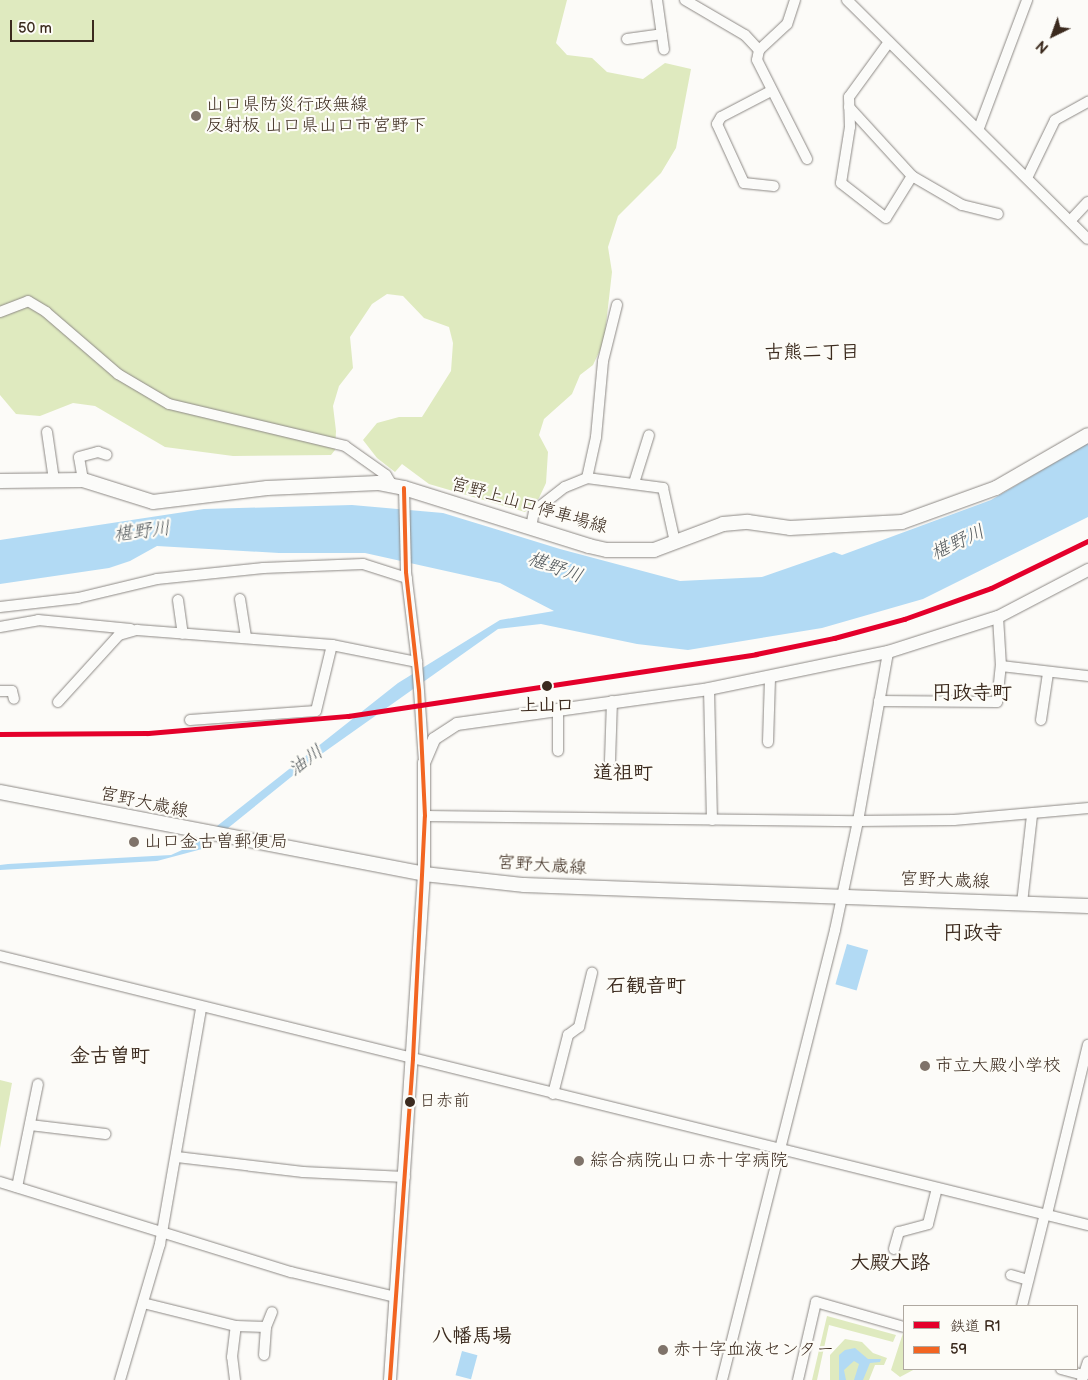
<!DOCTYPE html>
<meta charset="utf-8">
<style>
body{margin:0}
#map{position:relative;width:1088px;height:1380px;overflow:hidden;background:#fcfbf8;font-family:"Balsamiq Sans","Klee One",sans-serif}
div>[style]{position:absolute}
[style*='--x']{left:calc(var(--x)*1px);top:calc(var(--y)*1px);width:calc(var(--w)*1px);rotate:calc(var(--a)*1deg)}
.green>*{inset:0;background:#dfeabf}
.water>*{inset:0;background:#b2daf4;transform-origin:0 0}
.roads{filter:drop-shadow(0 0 1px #8d8985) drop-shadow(0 0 1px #8d8985)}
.minor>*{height:10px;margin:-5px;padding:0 5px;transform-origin:5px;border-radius:5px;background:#fbfbf9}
.tertiary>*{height:12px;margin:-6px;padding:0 6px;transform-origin:6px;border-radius:6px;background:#fbfbf9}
.secondary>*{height:14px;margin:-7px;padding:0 7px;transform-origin:7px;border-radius:7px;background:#fbfbf9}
.bus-1>*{height:4px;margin:-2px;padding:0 2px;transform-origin:2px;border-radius:2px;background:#f26522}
.rail-1>*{height:5px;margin:-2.5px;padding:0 2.5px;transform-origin:2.5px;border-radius:2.5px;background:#e4002b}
.dots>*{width:14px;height:14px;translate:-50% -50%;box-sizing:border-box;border:2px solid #fdfcf7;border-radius:50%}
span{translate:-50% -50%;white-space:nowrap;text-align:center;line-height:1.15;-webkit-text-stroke:4.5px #fdfcf7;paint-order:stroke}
.bus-label{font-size:17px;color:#3b2a1e}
.left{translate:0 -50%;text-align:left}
.poi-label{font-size:18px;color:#3b2a1e}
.street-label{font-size:18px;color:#3b2a1e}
.stop-label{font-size:18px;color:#3b2a1e;font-weight:700}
.neighbourhood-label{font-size:19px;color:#3b2a1e;font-weight:700}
.water-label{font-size:19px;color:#555b5e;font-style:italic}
.quarter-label{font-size:20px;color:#3b2a1e;font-weight:700}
.legend{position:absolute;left:903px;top:1305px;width:175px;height:65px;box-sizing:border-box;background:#fdfcf7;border:1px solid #afa8a0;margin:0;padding:6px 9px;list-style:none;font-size:15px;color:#3b2a1e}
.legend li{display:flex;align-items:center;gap:10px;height:25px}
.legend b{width:25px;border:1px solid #afa8a0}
.north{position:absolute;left:1028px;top:10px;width:50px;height:50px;-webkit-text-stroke:4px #fdfcf7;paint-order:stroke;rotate:222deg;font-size:14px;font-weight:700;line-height:20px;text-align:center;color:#3b2a1e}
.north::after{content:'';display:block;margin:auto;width:18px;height:22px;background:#3b2a1e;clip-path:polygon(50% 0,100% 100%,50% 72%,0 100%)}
.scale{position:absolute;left:10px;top:20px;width:84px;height:22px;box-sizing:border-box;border:2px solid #3b2a1e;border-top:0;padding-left:6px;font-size:15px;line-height:18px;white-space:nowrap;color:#3b2a1e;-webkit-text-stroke:4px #fdfcf7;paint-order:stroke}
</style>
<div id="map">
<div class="green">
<div style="clip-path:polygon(0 0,567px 0,556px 43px,567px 55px,592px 58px,607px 72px,643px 79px,665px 63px,691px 69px,676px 148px,661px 173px,618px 216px,608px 247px,612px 272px,604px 342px,593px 365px,580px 375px,572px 394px,544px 419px,539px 435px,548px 452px,546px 483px,539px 498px,525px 512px,429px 484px,402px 464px,395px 472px,377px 458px,363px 440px,377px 423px,399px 417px,422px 417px,451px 371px,453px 343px,449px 327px,424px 318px,403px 296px,387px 294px,372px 304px,350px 337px,353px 368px,339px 386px,333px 406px,336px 431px,335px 450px,331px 455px,233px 456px,165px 447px,95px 406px,73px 403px,40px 416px,16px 414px,0 395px)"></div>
<div style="clip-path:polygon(0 1080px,12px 1083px,0 1148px)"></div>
<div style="clip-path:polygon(827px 1316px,896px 1335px,893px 1342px,829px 1325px,817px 1380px,812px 1380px)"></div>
<div style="clip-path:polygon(904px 1330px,904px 1369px,915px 1369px,900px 1377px,891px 1370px)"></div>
<div style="clip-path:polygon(845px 1339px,862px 1342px,873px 1353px,887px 1358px,884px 1365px,875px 1365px,869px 1380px,830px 1380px,830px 1355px)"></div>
</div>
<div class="water">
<div style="clip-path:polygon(1088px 443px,1088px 517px,923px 599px,822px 628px,688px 650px,637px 644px,541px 624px,498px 629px,306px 765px,202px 849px,157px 861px,0 870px,0 865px,8px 864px,171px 855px,193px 845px,398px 683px,500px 620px,554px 611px,500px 583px,365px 553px,279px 553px,157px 546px,130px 561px,109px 568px,0 584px,0 540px,204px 509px,352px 505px,443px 513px,560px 549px,680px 581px,762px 577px,834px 552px,842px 555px,991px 500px)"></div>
<div style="left:847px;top:944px;width:22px;height:42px;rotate:16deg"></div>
<div style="clip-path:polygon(855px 1348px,868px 1359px,881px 1359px,880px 1362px,870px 1363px,863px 1380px,854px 1380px,859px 1364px,854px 1361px,844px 1370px,846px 1380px,839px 1380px,839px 1355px,845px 1350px)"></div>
<div style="left:462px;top:1351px;width:16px;height:25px;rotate:15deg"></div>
</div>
<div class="roads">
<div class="minor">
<div style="--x:657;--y:0;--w:50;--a:82"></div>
<div style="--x:685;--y:0;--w:69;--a:30.3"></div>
<div style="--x:745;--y:35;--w:21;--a:47"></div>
<div style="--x:795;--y:0;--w:25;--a:108"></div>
<div style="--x:787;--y:24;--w:38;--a:137"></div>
<div style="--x:759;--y:50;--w:10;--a:101"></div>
<div style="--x:757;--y:60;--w:111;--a:63.2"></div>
<div style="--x:847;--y:0;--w:339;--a:44.8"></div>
<div style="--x:627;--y:39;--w:35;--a:-8"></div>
<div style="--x:771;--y:91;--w:56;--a:152.5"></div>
<div style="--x:721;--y:117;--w:8;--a:120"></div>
<div style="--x:717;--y:124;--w:65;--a:65.4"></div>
<div style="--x:744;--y:183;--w:30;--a:6"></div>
<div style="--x:849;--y:107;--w:93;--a:47.6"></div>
<div style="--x:912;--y:176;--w:49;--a:121.8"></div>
<div style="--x:886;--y:218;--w:57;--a:-142.1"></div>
<div style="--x:841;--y:183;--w:57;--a:-80.9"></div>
<div style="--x:850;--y:127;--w:30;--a:-92"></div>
<div style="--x:849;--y:97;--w:68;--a:-54"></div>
<div style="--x:979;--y:128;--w:137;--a:-69.4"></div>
<div style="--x:912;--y:176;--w:58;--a:30.1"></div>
<div style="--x:962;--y:205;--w:37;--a:14"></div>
<div style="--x:1027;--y:178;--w:64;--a:-64.2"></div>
<div style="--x:1055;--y:120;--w:38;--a:-29"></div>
<div style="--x:1070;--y:221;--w:26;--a:-47"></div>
<div style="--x:0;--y:312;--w:30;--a:-21"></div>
<div style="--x:28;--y:301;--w:21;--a:31"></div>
<div style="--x:46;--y:312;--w:95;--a:40.7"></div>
<div style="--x:118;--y:374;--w:59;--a:30.5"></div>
<div style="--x:169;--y:404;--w:181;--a:13.4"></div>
<div style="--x:345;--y:446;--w:50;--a:35.3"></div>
<div style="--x:386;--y:475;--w:12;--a:59"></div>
<div style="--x:47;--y:432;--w:49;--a:81.7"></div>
<div style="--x:587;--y:478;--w:42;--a:-77.6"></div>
<div style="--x:596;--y:437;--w:76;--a:-84.7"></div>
<div style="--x:603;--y:361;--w:58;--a:-76"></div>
<div style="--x:83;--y:480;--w:23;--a:-100"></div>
<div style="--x:79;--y:457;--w:20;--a:-15"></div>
<div style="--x:98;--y:452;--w:9;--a:18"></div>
<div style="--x:634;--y:483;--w:50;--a:-72.6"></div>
<div style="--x:404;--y:488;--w:84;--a:88.6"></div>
<div style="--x:406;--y:572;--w:91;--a:83"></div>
<div style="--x:417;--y:662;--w:101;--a:86"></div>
<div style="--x:531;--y:527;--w:16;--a:-79"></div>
<div style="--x:534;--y:511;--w:39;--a:-38"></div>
<div style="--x:565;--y:487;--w:24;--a:-22"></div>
<div style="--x:587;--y:478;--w:77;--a:7.5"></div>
<div style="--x:663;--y:488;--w:55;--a:77.5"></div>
<div style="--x:240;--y:599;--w:39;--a:81"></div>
<div style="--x:178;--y:600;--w:34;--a:82"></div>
<div style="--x:0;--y:607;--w:79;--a:-6.6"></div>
<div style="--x:78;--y:598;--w:81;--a:-13.5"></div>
<div style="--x:157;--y:579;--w:107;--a:-5.9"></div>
<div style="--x:263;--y:568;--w:100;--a:-2.3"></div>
<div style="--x:363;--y:564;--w:46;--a:17.7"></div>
<div style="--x:998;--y:617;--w:49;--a:86.5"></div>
<div style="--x:1001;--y:666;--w:88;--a:6.6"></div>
<div style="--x:0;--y:627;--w:39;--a:-10"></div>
<div style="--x:38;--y:620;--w:93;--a:5.5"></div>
<div style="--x:709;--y:689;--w:131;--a:88.7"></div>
<div style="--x:0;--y:691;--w:12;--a:0"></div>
<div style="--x:12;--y:691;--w:8;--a:76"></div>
<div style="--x:879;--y:701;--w:118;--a:0.5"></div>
<div style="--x:997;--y:702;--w:36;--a:-84"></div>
<div style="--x:58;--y:702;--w:91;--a:-47.7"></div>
<div style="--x:119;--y:635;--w:19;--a:-16"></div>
<div style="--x:137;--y:630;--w:196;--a:4.4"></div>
<div style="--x:332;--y:645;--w:87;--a:11.3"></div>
<div style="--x:190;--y:720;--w:126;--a:-4.1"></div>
<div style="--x:316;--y:711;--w:68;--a:-76.4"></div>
<div style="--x:1041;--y:720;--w:48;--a:-81.5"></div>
<div style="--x:768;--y:742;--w:65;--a:-88.2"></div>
<div style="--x:558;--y:751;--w:42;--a:-90"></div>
<div style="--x:610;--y:761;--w:60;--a:-88.1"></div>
<div style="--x:425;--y:816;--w:433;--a:0.7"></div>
<div style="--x:858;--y:821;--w:96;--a:-0.6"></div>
<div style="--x:954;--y:820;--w:135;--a:-5.1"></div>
<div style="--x:1022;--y:903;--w:89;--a:-83.5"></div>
<div style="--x:0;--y:956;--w:1121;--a:13.89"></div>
<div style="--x:553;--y:1094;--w:61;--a:-75.7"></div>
<div style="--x:568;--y:1035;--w:14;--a:-36"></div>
<div style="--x:579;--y:1027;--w:56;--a:-76.5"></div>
<div style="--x:30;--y:1125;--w:76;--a:6.8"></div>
<div style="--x:177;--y:1157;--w:127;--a:6.8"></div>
<div style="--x:303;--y:1172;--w:102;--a:2.8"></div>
<div style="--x:0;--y:1182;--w:305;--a:17.2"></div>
<div style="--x:291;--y:1272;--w:108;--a:13.4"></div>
<div style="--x:17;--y:1187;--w:105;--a:-78.5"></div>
<div style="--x:1047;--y:1214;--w:174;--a:-76.4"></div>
<div style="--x:894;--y:1249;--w:18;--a:-74"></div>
<div style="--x:899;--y:1232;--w:30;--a:-15"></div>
<div style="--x:928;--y:1224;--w:37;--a:-76"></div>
<div style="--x:1011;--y:1275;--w:18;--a:16"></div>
<div style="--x:143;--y:1303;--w:96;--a:13.9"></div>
<div style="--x:236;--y:1326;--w:30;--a:2"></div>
<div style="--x:266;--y:1327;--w:28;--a:94"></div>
<div style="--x:1022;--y:1306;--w:95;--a:-76"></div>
<div style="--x:266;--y:1327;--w:16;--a:-68"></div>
<div style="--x:1061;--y:1369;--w:24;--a:15"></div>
<div style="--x:120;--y:1380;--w:142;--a:-73.6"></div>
<div style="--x:160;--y:1244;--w:240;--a:-80.1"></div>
<div style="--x:235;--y:1380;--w:23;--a:-97"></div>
<div style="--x:232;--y:1357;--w:31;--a:-83"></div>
<div style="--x:722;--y:1380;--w:464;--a:-75.9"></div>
<div style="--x:835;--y:930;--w:111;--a:-78.1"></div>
<div style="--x:858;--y:821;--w:172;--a:-79.9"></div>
<div style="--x:798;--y:1380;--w:80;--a:-77"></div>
<div style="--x:816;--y:1302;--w:91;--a:15.9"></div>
<div style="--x:1082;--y:1380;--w:19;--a:-72"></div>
</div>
<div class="tertiary">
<div style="--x:390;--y:1380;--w:507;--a:-86.16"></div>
<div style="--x:424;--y:874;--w:111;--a:-90"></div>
<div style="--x:424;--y:763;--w:26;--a:-67"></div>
<div style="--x:434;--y:739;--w:27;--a:-33"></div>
<div style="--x:457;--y:724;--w:254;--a:-7.9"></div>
<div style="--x:709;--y:689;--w:183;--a:-11.7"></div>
<div style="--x:888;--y:652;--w:115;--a:-17.7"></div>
<div style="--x:998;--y:617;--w:102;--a:-27.6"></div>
</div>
<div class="secondary">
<div style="--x:0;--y:481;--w:83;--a:-0.7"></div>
<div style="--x:83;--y:480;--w:73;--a:17.4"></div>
<div style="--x:153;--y:502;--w:115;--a:-7"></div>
<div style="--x:267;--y:488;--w:111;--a:-2.6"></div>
<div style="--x:378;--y:483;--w:26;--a:11"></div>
<div style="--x:404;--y:488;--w:194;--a:17.4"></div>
<div style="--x:589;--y:546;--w:18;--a:13"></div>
<div style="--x:607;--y:550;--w:47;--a:0"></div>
<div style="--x:654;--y:550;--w:74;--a:-20.6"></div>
<div style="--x:723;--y:524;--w:25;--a:-5"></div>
<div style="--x:748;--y:522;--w:42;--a:8.1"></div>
<div style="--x:790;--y:528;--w:112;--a:-3.1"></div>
<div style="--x:902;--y:522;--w:100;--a:-19.9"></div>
<div style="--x:996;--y:488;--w:106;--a:-29.9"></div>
<div style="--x:0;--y:792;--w:432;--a:10.9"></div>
<div style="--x:424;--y:874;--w:101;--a:6.3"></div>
<div style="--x:524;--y:885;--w:564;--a:2.13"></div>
</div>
</div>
<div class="bus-1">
<div style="--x:390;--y:1380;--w:322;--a:-85.9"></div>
<div style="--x:413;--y:1059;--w:243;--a:-87.2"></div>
<div style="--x:425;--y:816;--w:126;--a:-92.7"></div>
<div style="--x:419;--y:690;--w:119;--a:-96.3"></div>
<div style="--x:406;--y:572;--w:84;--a:-91.4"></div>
</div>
<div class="rail-1">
<div style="--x:0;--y:734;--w:148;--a:-0.4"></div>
<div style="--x:148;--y:733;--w:201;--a:-4.9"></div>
<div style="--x:348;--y:716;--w:413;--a:-8.6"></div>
<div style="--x:756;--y:654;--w:80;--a:-11.6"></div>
<div style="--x:834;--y:638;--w:73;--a:-15.2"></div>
<div style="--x:904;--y:619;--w:92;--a:-19.6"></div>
<div style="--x:991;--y:588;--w:108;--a:-25.9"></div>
</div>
<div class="dots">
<div style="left:196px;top:116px;background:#7f736a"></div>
<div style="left:547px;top:686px;background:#3b2a1e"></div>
<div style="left:134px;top:842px;background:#7f736a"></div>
<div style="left:925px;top:1066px;background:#7f736a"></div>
<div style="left:410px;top:1102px;background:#3b2a1e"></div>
<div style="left:579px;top:1161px;background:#7f736a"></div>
<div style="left:663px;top:1350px;background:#7f736a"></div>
</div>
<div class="bus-label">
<span class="left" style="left:419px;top:1102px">日赤前</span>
</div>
<div class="poi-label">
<span class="left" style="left:206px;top:116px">山口県防災行政無線<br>反射板 山口県山口市宮野下</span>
<span class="left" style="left:144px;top:842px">山口金古曽郵便局</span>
<span class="left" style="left:935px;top:1066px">市立大殿小学校</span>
<span class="left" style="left:590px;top:1161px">綜合病院山口赤十字病院</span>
<span class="left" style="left:673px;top:1350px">赤十字血液センター</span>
</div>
<div class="street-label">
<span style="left:529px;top:506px;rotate:16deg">宮野上山口停車場線</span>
<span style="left:144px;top:803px;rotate:12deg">宮野大歳線</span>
<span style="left:542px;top:866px;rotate:4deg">宮野大歳線</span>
<span style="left:945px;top:881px;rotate:2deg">宮野大歳線</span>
</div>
<div class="stop-label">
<span style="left:547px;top:706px">上山口</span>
</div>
<div class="neighbourhood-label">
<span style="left:812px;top:353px">古熊二丁目</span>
</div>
<div class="water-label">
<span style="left:142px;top:532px;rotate:-7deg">椹野川</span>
<span style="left:958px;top:543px;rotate:-25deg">椹野川</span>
<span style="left:555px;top:568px;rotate:20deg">椹野川</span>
<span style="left:306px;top:761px;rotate:-36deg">油川</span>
</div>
<div class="quarter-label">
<span style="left:972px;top:693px">円政寺町</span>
<span style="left:623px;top:773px">道祖町</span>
<span style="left:973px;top:933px">円政寺</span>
<span style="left:646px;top:986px">石観音町</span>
<span style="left:110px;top:1056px">金古曽町</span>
<span style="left:890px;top:1263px">大殿大路</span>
<span style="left:472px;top:1336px">八幡馬場</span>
</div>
<ul class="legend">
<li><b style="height:6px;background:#e4002b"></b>鉄道 R1</li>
<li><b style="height:6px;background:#f26522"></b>59</li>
</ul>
<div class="north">N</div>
<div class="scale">50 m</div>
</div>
